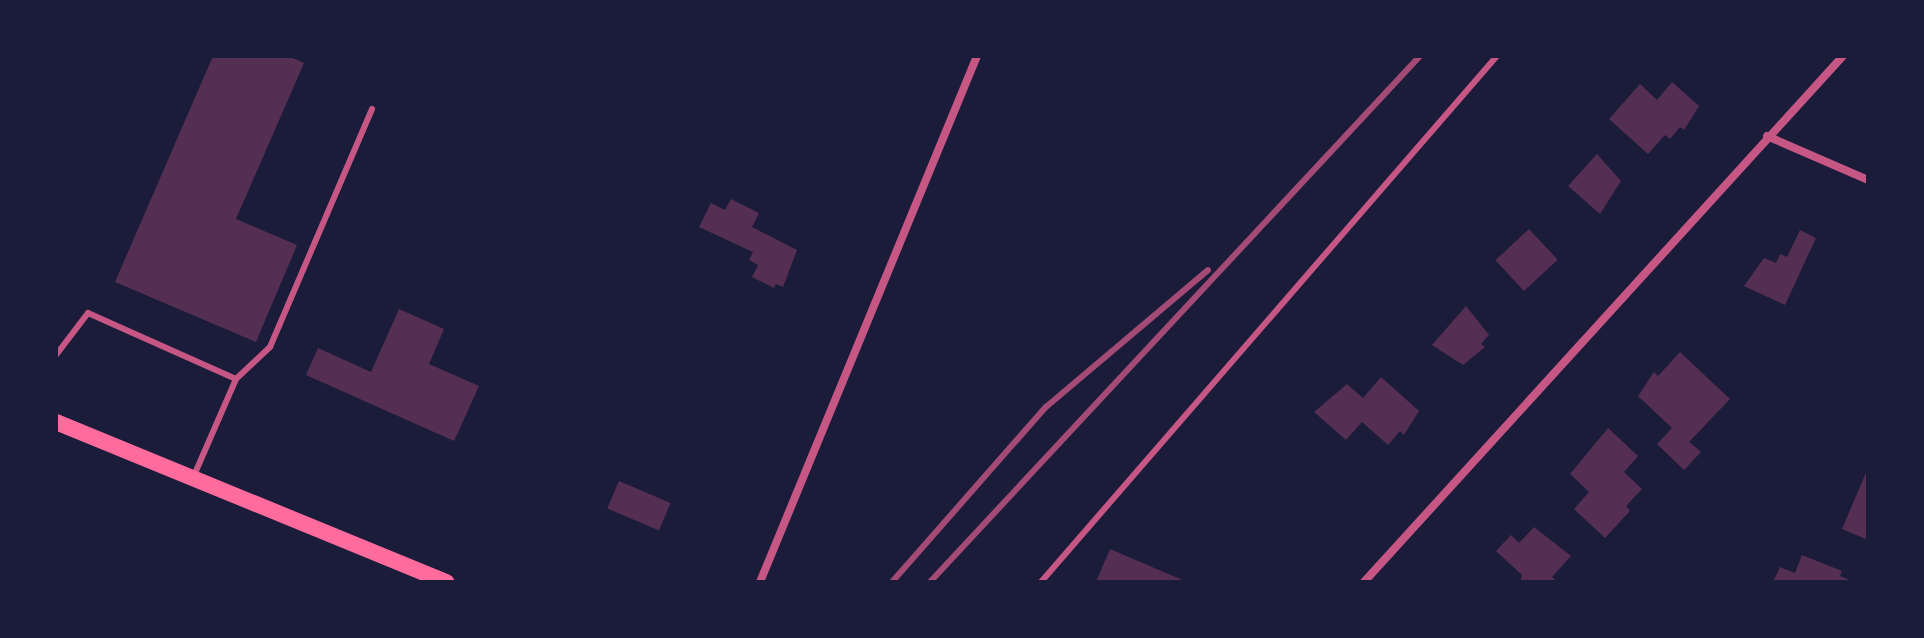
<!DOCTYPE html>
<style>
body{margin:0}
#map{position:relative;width:1924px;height:638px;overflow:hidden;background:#1b1b3a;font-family:"DM Sans",sans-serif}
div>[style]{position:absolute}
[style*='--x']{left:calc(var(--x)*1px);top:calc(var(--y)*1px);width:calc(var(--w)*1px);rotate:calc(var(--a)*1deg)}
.building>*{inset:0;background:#542f53;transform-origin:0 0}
.service>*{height:6px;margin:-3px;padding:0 3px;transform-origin:3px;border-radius:3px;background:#c65784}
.minor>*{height:8px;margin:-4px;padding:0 4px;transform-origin:4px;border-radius:4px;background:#c65784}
.secondary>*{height:16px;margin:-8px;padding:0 8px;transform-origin:8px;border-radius:8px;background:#ff6b9d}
.rail>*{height:6px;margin:-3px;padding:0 3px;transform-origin:3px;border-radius:3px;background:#a44b75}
span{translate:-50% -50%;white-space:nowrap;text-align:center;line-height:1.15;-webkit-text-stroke:6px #1b1b3a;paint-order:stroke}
.frame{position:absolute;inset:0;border:58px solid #1b1b3a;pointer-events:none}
</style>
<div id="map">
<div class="building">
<div style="clip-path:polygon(213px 56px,288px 56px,304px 63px,236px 219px,297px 245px,256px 342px,115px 282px)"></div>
<div style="clip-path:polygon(1672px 82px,1699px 106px,1684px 130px,1680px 127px,1670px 139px,1665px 135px,1648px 154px,1609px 119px,1640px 84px,1657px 100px)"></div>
<div style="clip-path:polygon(1597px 154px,1621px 181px,1600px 214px,1568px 186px)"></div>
<div style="clip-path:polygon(731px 199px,759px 213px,752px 227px,797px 250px,783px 287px,776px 284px,774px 288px,752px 277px,758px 265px,749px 260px,753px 252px,699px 227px,711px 203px,725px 210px)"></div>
<div style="left:1529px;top:229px;width:42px;height:46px;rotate:47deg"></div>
<div style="clip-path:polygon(1800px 230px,1816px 238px,1785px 305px,1744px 286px,1764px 258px,1776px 263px,1780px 254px,1787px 257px)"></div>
<div style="clip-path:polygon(1466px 306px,1489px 335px,1481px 344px,1485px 347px,1463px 365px,1432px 345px)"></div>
<div style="clip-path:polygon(399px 309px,444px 329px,429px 364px,479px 386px,454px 441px,306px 375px,318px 348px,371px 372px)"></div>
<div style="clip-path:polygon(1680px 352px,1730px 399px,1689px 442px,1701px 452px,1684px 470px,1657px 444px,1672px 428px,1638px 396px,1654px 372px,1658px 376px)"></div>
<div style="clip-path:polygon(1381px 377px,1419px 411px,1404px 435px,1400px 431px,1388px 445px,1362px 422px,1346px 440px,1314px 412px,1347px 384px,1363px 398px)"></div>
<div style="clip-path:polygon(1608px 428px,1638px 456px,1624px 472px,1642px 489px,1626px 506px,1630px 511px,1605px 538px,1574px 509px,1589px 492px,1570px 474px)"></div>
<div style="clip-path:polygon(1868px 468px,1868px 540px,1842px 529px)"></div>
<div style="left:619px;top:481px;width:56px;height:30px;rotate:23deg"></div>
<div style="clip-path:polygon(1534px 527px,1571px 556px,1552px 577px,1558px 582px,1520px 582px,1522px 575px,1496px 551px,1511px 535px,1519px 543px)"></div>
<div style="clip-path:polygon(1110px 549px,1187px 582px,1096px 582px)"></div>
<div style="clip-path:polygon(1802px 555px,1842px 571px,1840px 576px,1854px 582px,1773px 582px,1780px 567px,1795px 573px)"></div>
</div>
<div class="service">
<div style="--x:56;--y:355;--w:53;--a:-52.7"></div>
<div style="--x:88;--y:313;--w:162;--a:24"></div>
<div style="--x:236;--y:379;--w:108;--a:113.5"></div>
<div style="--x:236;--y:379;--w:47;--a:-43.3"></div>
<div style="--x:270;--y:347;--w:259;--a:-66.8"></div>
<div style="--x:1041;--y:582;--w:696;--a:-49.08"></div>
</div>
<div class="minor">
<div style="--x:1767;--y:136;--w:110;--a:23.5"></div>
<div style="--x:760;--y:582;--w:569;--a:-67.58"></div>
<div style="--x:1364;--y:582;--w:711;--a:-47.68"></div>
</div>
<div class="secondary">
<div style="--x:56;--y:422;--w:422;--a:22.3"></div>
</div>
<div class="rail">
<div style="--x:892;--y:582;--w:233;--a:-48.7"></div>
<div style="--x:1046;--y:407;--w:212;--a:-40.2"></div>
<div style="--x:930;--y:582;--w:719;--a:-47.03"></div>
</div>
<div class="frame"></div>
</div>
